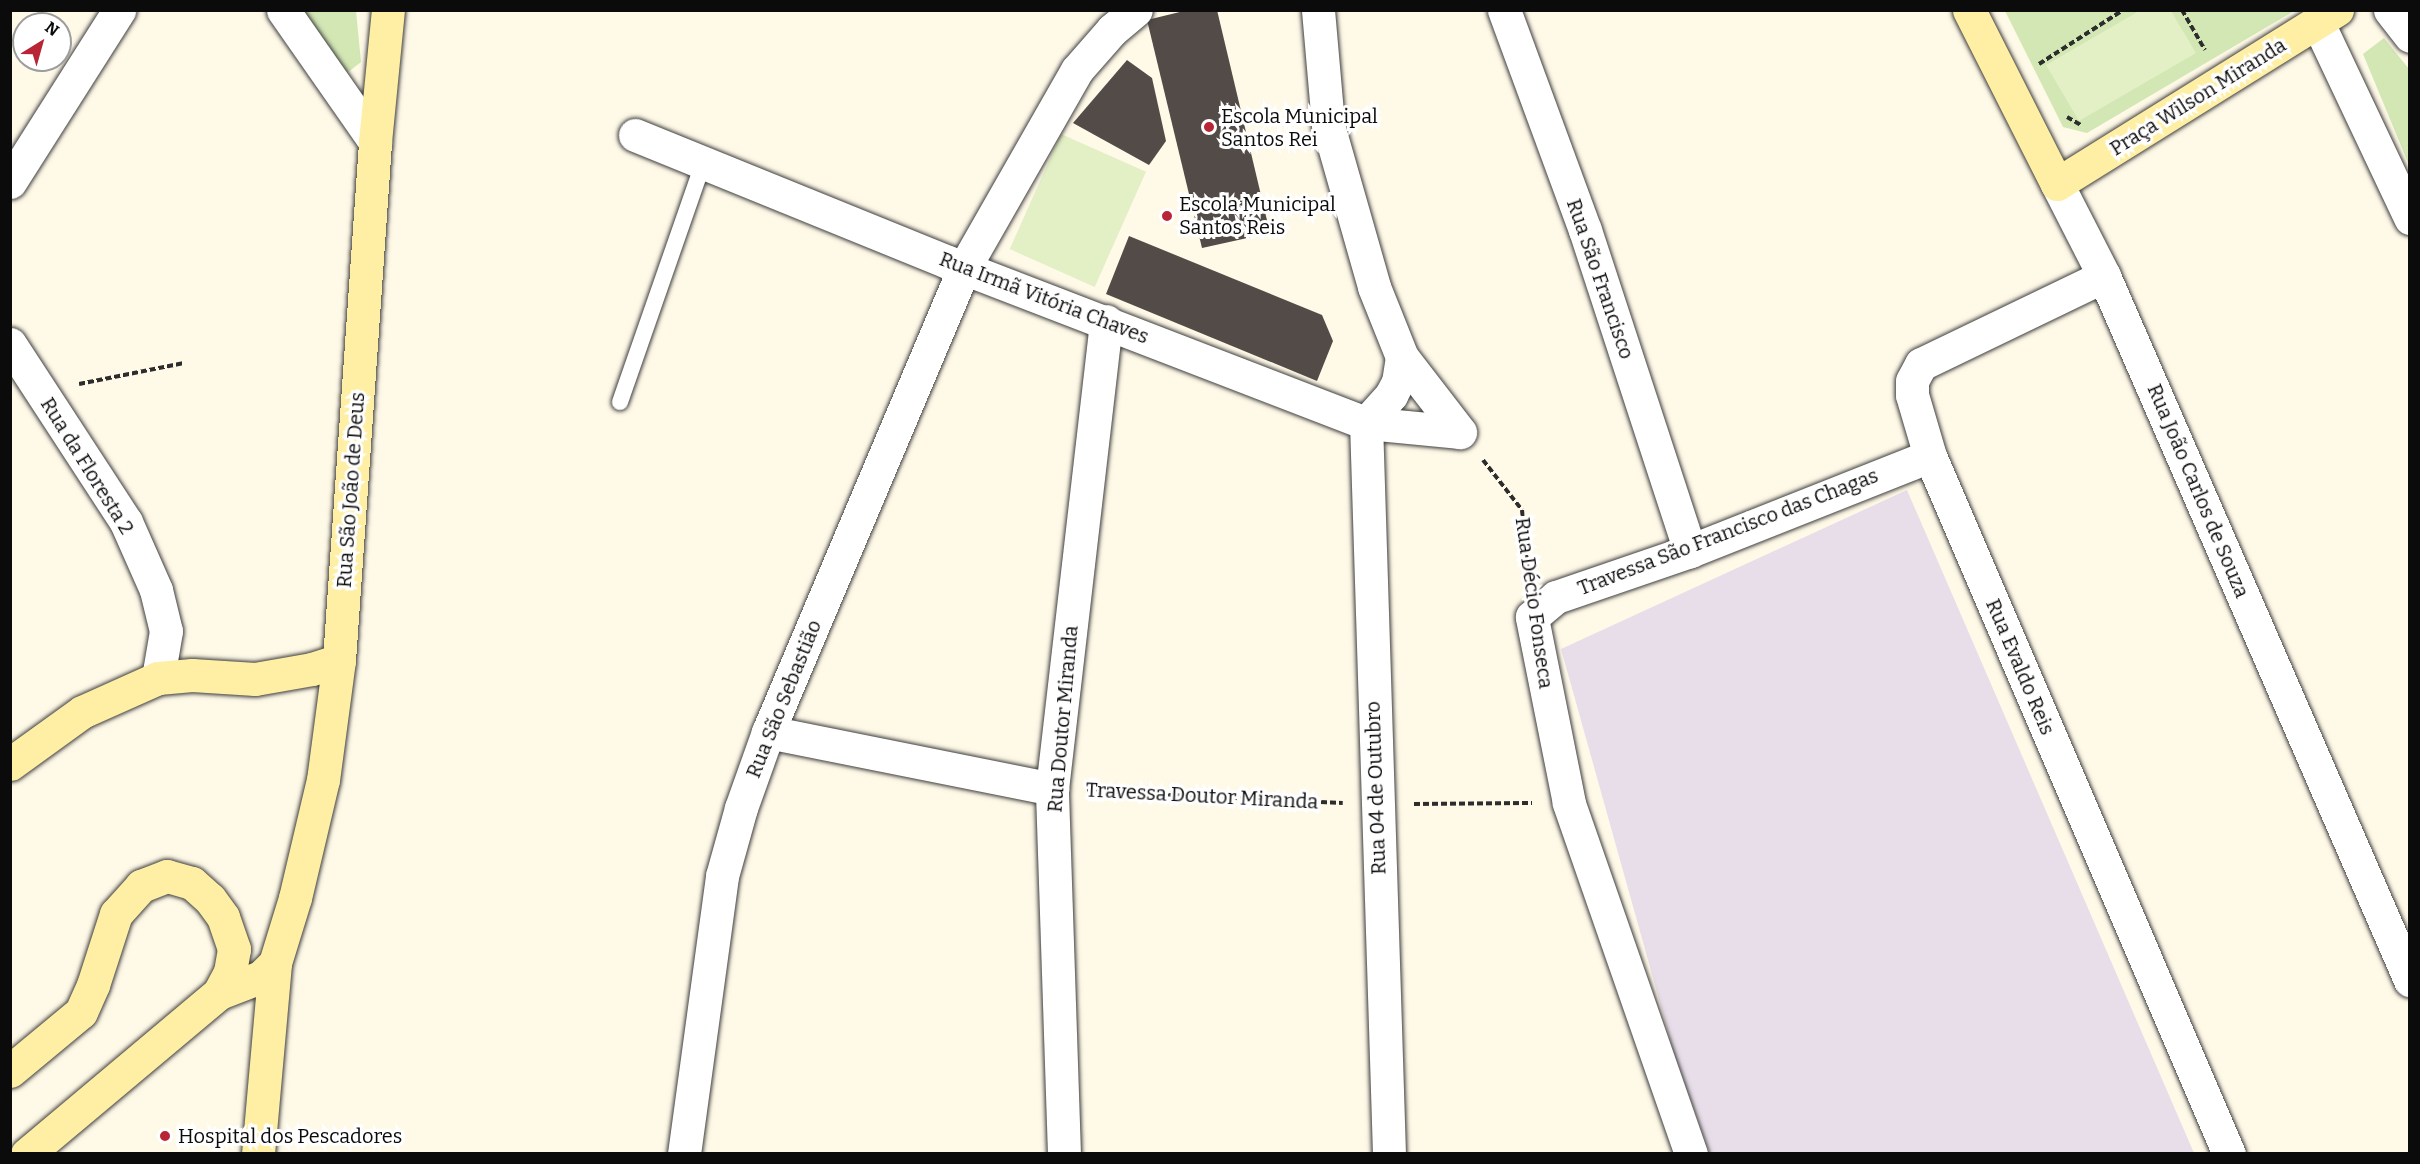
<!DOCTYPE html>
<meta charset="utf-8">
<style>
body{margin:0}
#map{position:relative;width:2420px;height:1164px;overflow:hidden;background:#fff9e8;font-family:Bitter,serif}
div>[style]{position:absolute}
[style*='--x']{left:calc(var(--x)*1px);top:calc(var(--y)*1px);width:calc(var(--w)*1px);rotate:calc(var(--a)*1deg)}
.industrial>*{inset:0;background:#e8deea}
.green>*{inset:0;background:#d2e7b4}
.pitch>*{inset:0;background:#e3efc5;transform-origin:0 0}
.building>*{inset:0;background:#534b47}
.path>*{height:4px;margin-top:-2px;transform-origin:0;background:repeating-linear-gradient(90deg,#2d2d2d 0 6px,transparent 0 9px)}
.roads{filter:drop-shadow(0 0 2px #3e3e3e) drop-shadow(0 0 2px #3e3e3e)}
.lane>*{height:16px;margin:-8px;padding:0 8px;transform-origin:8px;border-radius:8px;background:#fff}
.street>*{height:33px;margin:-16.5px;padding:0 16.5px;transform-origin:16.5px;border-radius:16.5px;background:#fff}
.secondary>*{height:33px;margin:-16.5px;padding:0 16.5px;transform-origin:16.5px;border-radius:16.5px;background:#feefa4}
.dots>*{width:16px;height:16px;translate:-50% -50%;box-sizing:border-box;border:3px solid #fff;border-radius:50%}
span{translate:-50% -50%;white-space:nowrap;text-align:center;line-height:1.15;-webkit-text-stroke:6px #fff;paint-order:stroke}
.street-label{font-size:20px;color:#0b0b0b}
.poi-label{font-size:20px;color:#0b0b0b}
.left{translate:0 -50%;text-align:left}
.frame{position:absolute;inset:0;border:12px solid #0b0b0b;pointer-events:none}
.north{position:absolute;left:12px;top:12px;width:60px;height:60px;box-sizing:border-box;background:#fff;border:2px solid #9d9d9d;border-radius:50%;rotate:37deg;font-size:16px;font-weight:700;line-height:24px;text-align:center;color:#0b0b0b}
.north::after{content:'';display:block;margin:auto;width:21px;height:27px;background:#b82535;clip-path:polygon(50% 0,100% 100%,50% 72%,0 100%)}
</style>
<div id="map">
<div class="industrial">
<div style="clip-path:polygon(1907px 490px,2194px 1153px,1710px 1153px,1674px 1053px,1561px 649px)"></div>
</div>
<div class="green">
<div style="clip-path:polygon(294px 11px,356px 11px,361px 62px,342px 77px)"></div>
<div style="clip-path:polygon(2005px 11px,2294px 11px,2087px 133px,2063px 127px)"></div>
<div style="clip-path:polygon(2384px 38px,2409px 69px,2409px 165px,2363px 54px)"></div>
</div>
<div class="pitch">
<div style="clip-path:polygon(2139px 11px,2171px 11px,2196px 53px,2079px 121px,2046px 65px)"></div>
<div style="left:1061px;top:134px;width:93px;height:126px;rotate:24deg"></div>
</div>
<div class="building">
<div style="clip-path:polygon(1188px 10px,1217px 10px,1270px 233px,1202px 248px,1147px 20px)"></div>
<div style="clip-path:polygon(1127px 60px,1152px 78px,1166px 141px,1149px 165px,1073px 123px)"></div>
<div style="clip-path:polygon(1129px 236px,1322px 315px,1333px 341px,1317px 381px,1106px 294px)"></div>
</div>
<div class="path">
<div style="--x:2182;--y:10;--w:46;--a:60.1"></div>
<div style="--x:2039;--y:64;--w:100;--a:-32.7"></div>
<div style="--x:2067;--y:117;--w:16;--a:30"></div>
<div style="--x:79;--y:384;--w:107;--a:-11.3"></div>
<div style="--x:1483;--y:460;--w:63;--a:52"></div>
<div style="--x:1522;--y:510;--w:64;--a:84.6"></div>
<div style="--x:1087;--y:791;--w:256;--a:2.7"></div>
<div style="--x:1414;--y:804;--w:118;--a:-0.5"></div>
</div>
<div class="roads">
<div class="lane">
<div style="--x:620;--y:402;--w:255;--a:-70.8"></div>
</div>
<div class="street">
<div style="--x:283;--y:10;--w:161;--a:55.1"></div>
<div style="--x:1318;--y:10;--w:115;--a:85"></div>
<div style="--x:1328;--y:125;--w:168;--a:74.1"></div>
<div style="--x:1374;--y:287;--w:75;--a:68.2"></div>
<div style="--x:1402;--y:357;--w:95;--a:52.3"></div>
<div style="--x:1504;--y:10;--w:234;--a:69.8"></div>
<div style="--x:1585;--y:230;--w:338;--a:71.9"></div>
<div style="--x:2390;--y:10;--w:33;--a:52"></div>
<div style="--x:2318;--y:23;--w:216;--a:64.7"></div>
<div style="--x:635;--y:135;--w:338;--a:22.1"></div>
<div style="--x:948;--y:262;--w:448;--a:21.1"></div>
<div style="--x:1366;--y:423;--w:94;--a:5.5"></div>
<div style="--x:10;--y:182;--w:204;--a:-57.6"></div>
<div style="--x:2057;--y:184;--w:103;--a:62.9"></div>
<div style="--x:2104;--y:276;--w:768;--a:66.51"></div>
<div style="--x:2104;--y:276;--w:203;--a:154.3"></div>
<div style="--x:1921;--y:364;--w:19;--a:118"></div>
<div style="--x:1912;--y:381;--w:14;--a:90"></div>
<div style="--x:1912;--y:395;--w:64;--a:73.6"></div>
<div style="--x:1930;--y:456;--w:759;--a:66.81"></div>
<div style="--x:10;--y:344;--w:212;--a:56.9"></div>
<div style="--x:126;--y:522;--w:74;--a:66.2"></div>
<div style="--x:156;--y:590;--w:42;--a:76.3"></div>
<div style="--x:166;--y:631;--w:48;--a:99.7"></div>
<div style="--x:768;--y:732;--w:290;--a:11.3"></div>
<div style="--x:684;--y:1154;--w:281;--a:-82.2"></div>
<div style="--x:722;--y:876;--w:71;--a:-74.4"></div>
<div style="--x:741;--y:808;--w:81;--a:-70.4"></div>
<div style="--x:768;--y:732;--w:504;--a:-67.1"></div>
<div style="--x:964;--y:268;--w:228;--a:-60.3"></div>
<div style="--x:1077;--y:70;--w:53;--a:-48.8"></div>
<div style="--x:1112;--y:30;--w:31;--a:-40"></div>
<div style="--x:1064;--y:1154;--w:365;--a:-91.9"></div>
<div style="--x:1052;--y:789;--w:471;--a:-83.4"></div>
<div style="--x:1389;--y:1154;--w:731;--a:-91.8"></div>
<div style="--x:1366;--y:423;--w:38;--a:-48"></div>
<div style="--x:1391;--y:395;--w:15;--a:-62"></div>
<div style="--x:1398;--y:382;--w:25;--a:-81"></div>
<div style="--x:1691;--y:1154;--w:372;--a:-109.2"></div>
<div style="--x:1569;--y:803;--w:190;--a:-101.3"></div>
<div style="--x:1532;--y:617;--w:31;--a:-40"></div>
<div style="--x:1556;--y:597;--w:142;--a:-18.9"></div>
<div style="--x:1690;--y:551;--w:258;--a:-21.6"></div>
</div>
<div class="secondary">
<div style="--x:1969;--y:10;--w:195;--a:63.2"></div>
<div style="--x:2057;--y:184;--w:330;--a:-31.9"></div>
<div style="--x:10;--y:764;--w:89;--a:-35.8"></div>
<div style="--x:82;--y:712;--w:83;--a:-24.1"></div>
<div style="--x:158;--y:678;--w:34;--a:-5"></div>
<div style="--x:192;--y:675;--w:63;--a:3.6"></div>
<div style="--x:255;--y:679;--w:58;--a:-10"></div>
<div style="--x:312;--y:669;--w:28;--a:-18"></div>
<div style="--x:219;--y:993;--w:45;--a:-20.9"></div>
<div style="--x:261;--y:977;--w:20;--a:-45"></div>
<div style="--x:275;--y:963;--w:68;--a:-72.9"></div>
<div style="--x:295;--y:898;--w:121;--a:-76.7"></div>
<div style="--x:323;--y:780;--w:121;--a:-82.4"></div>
<div style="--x:339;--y:660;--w:519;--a:-86.02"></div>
<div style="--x:375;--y:142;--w:133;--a:-84.4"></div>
<div style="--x:10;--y:1071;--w:92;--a:-39.7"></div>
<div style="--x:81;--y:1012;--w:30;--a:-66"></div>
<div style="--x:93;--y:985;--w:75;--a:-72.1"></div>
<div style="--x:116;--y:914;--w:38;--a:-48"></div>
<div style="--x:141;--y:886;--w:28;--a:-21"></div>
<div style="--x:167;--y:876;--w:26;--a:16"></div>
<div style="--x:192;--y:883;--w:24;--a:42"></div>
<div style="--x:210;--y:899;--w:22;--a:54"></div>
<div style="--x:223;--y:917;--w:34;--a:71"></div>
<div style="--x:234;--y:949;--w:23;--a:100"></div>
<div style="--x:230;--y:972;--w:24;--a:118"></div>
<div style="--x:219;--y:993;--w:251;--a:140"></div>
<div style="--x:258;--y:1154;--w:192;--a:-84.9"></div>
</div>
</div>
<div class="dots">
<div style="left:1209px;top:127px;background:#b82535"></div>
<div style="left:1167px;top:216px;background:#b82535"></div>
<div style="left:165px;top:1136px;background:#b82535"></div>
</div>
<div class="street-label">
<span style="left:2198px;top:97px;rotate:-32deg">Praça Wilson Miranda</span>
<span style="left:1600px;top:279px;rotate:71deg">Rua São Francisco</span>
<span style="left:1044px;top:298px;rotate:21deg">Rua Irmã Vitória Chaves</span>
<span style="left:87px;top:466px;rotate:58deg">Rua da Floresta 2</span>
<span style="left:351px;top:490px;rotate:-86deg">Rua São João de Deus</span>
<span style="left:2198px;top:491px;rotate:67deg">Rua João Carlos de Souza</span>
<span style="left:1728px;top:532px;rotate:-21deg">Travessa São Francisco das Chagas</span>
<span style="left:1534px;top:603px;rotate:82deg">Rua Décio Fonseca</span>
<span style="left:2020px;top:667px;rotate:67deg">Rua Evaldo Reis</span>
<span style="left:784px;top:699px;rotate:-68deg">Rua São Sebastião</span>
<span style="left:1063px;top:719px;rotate:-85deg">Rua Doutor Miranda</span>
<span style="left:1376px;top:788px;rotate:-92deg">Rua 04 de Outubro</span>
<span style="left:1202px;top:796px;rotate:3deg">Travessa Doutor Miranda</span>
</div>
<div class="poi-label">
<span class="left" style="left:1221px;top:128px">Escola Municipal<br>Santos Rei</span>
<span class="left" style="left:1179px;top:216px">Escola Municipal<br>Santos Reis</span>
<span class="left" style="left:178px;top:1136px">Hospital dos Pescadores</span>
</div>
<div class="frame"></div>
<div class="north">N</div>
</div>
